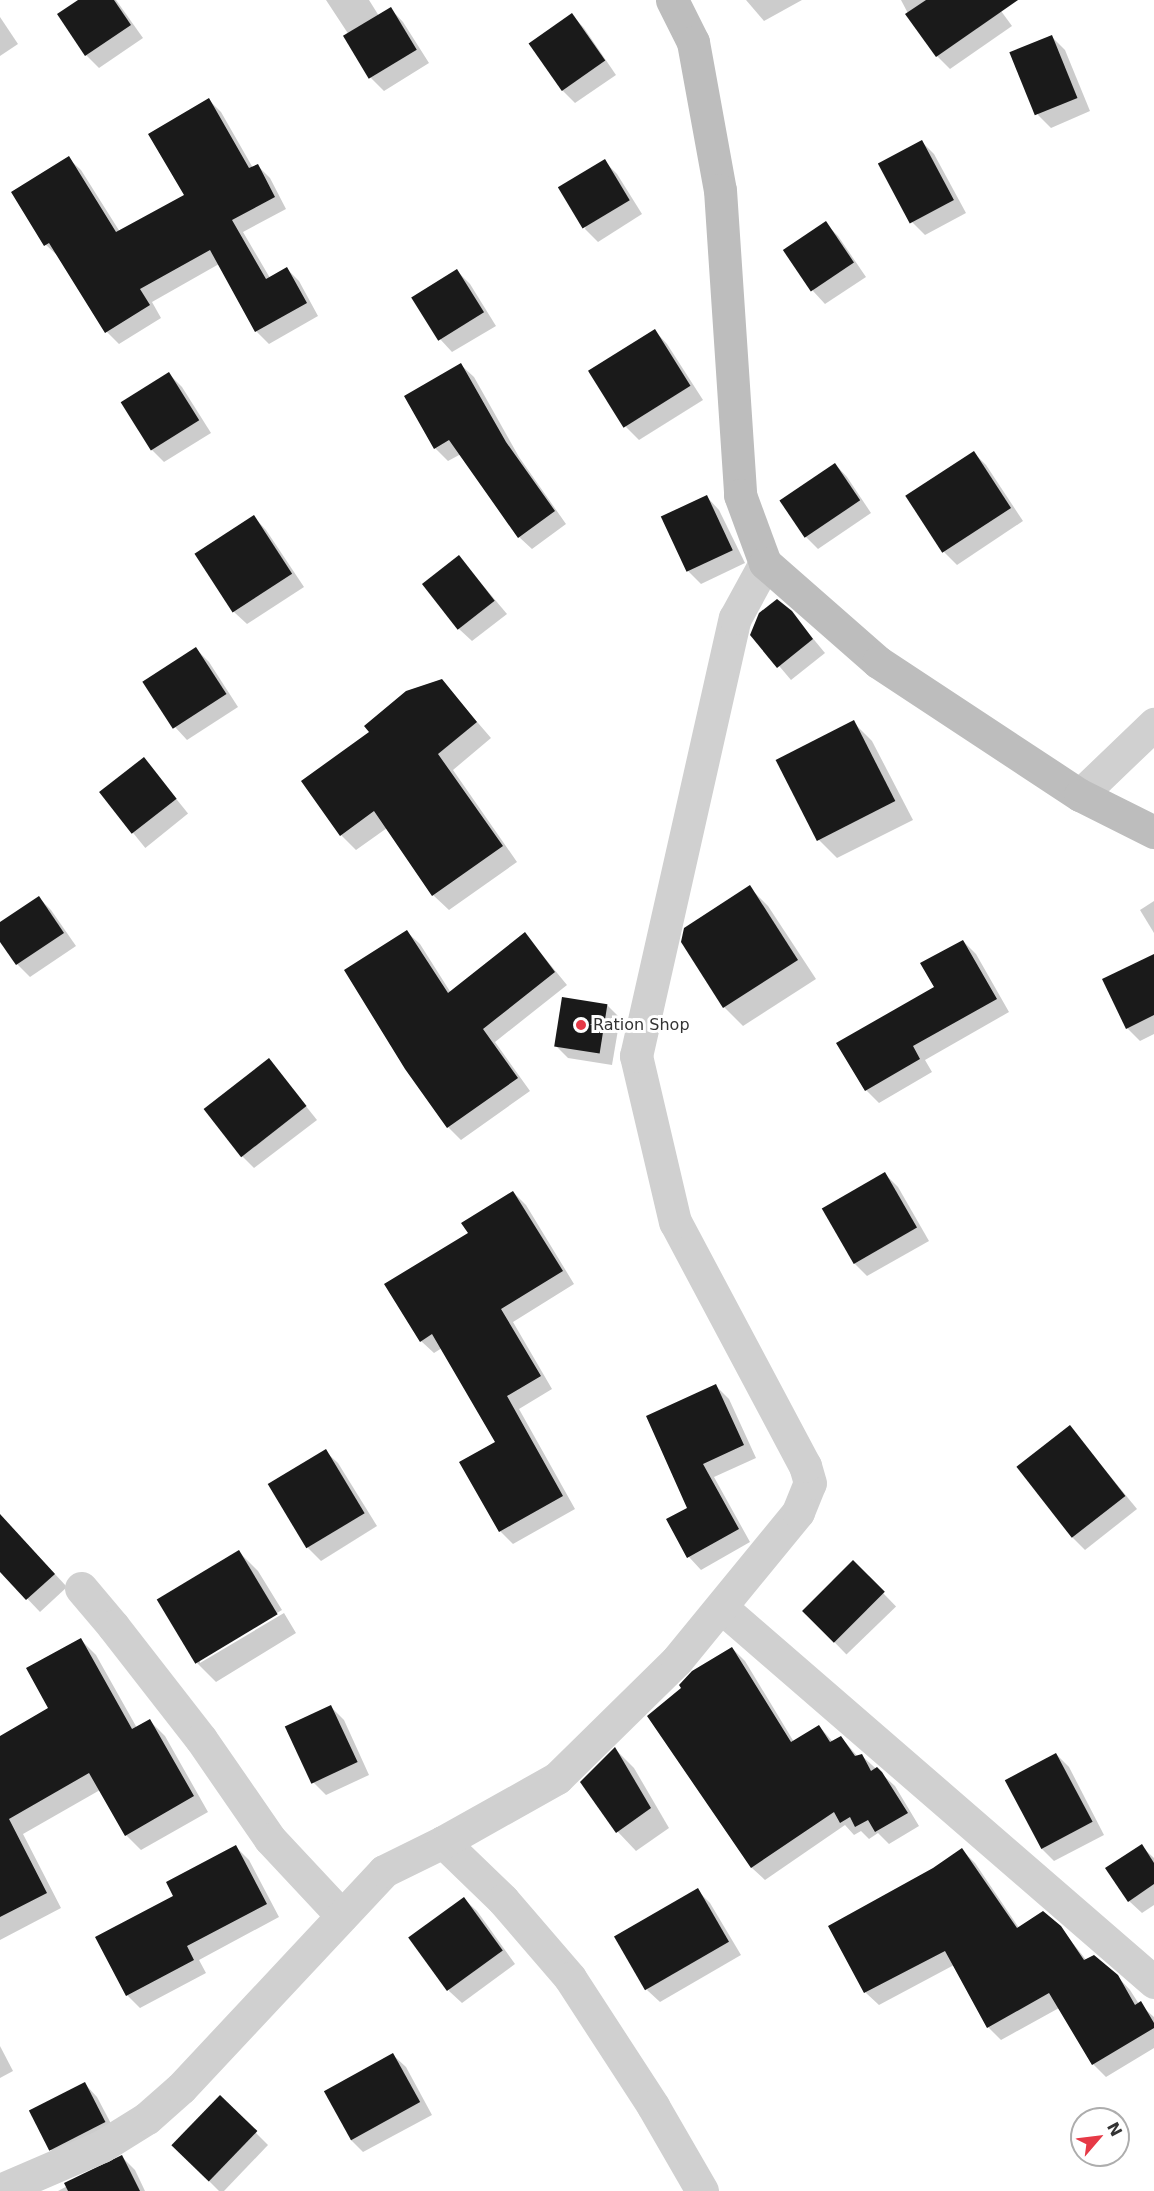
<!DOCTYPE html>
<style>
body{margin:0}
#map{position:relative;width:1154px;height:2191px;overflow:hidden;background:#fff;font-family:"DejaVu Sans",sans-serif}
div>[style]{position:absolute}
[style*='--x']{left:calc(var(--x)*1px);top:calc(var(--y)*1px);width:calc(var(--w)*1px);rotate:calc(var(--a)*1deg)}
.shadow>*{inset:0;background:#0003;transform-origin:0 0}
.building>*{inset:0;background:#1a1a1a;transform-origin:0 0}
.street>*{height:33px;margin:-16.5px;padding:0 16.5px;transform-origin:16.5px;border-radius:16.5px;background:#d0d0d0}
.secondary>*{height:33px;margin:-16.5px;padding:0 16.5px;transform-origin:16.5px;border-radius:16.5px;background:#bdbdbd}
.dots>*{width:16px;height:16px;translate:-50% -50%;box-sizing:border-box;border:3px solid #fff;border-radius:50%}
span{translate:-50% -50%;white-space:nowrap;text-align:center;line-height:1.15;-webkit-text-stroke:6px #fff;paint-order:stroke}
.poi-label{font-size:16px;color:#333}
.left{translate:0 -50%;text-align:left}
.north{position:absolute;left:1070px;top:2107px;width:60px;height:60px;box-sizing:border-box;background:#fff;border:2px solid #adadad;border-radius:50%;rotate:62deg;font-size:16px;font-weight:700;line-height:24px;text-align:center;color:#333}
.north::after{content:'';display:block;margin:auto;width:21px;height:27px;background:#e63946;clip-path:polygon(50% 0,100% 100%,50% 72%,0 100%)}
</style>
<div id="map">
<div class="shadow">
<div style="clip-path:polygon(80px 0,116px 0,143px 38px,99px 68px,86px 55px,59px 15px)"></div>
<div style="clip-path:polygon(326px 0,369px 0,379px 16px,391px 9px,403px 22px,429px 63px,384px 91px,371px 78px,345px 37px,349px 35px)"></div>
<div style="clip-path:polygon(746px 0,802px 0,764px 21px)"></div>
<div style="clip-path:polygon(901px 0,993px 0,1012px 26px,950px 69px,937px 56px,912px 21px)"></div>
<div style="clip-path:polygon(572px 15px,584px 28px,616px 75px,575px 103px,562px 90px)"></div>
<div style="clip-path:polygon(0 17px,18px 44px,0 56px)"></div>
<div style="clip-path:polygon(1052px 37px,1065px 50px,1090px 111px,1051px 128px,1038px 115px)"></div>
<div style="clip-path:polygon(209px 100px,221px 112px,253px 168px,257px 165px,270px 178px,286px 209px,243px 232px,270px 278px,287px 269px,299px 281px,318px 316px,269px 344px,256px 331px,219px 264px,152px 302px,161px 318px,119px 344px,107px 332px,59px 257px,46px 245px,13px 193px,68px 158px,81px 170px,120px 232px,186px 195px)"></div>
<div style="clip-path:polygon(921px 141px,934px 154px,966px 213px,925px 235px,912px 222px,880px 164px)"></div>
<div style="clip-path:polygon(604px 161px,617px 174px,642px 214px,598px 242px,585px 229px)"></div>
<div style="clip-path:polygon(825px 223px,838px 236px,866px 277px,825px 304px,813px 291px)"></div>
<div style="clip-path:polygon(457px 271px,470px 284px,496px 326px,452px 352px,440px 339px,414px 298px)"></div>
<div style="clip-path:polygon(655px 331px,667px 344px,703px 400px,639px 440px,626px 427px)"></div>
<div style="clip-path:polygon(461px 365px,474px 377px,519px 457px,566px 524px,532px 549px,519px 537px,461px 454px,448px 461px,435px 448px)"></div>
<div style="clip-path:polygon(169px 374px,182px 387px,211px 433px,164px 462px,152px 450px)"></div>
<div style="clip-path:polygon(974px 453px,986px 465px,1023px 521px,957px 565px,944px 552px)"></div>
<div style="clip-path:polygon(835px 464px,847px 477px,871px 513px,818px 549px,805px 536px)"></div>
<div style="clip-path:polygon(707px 497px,719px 510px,745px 563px,701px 584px,688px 571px)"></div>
<div style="clip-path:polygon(254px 517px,266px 530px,304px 587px,247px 624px,234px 612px,197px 554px)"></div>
<div style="clip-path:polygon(459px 557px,507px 614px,472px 641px,459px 629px)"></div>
<div style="clip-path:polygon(791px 612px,825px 653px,791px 680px,752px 634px)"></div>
<div style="clip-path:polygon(196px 649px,209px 662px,238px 707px,187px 740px,175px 727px,145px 683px)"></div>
<div style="clip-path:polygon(441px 680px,491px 738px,453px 770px,517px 862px,449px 910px,433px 895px,387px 828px,356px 850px,341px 835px)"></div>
<div style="clip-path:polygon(853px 722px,872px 741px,913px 820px,837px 858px,818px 839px)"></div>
<div style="left:144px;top:759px;width:70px;height:55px;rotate:51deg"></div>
<div style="clip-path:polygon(749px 887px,768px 906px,816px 979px,743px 1026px,724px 1007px)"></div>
<div style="clip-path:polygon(39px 898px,51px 910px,76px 946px,30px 977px,17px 964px,0 939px,0 924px)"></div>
<div style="clip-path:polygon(1154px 901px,1154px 933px,1140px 910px)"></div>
<div style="clip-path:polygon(407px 932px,420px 944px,451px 993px,525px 934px,567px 985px,495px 1042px,530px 1091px,461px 1140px,448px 1127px)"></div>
<div style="clip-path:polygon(963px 941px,976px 954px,1009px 1012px,925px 1060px,932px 1072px,879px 1103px,866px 1090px,936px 987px)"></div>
<div style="clip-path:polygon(1154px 956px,1154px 1034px,1140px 1041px,1127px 1028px)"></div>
<div style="clip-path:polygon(607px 1005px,620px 1018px,612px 1065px,568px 1058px,555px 1045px)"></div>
<div style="clip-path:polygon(269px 1060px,317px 1120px,254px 1168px,242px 1156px)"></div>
<div style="clip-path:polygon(885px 1174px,898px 1187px,929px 1241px,867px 1276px,854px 1263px)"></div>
<div style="clip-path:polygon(513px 1192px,526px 1205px,574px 1284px,513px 1322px,552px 1389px,519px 1409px,575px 1509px,513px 1544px,500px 1531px,461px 1463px,497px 1443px,442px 1348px,434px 1353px,421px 1341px)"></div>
<div style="clip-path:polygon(716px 1386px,729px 1399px,756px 1458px,714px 1477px,750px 1542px,701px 1570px,689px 1557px,689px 1508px)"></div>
<div style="clip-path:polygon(1070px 1427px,1137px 1509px,1085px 1550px,1072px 1537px)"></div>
<div style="clip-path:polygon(325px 1451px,338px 1463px,377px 1526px,321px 1561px,308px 1548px)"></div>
<div style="clip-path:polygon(0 1515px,67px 1587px,40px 1612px,0 1570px)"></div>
<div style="clip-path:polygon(239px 1552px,258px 1571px,282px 1610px,200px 1659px,200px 1663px,284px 1613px,296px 1633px,216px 1682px,197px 1663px)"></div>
<div style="left:853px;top:1562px;width:62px;height:69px;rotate:46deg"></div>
<div style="clip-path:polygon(80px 1639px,96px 1655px,137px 1728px,150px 1721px,165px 1736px,208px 1812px,141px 1850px,126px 1835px,100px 1790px,23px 1834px,61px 1908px,0 1940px,0 1737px,50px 1709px)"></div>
<div style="clip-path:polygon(732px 1648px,745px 1661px,794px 1742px,819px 1726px,833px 1742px,841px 1737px,858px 1757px,861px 1755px,895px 1786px,919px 1826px,889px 1844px,878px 1833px,869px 1839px,861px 1831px,854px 1835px,845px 1825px,765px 1880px,752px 1868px,649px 1716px)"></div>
<div style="clip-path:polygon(331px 1707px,344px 1720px,369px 1775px,326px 1795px,313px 1782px)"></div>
<div style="clip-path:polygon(615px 1749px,634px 1768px,669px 1828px,636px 1851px,618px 1832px,582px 1782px)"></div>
<div style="clip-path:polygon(1056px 1754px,1069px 1767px,1104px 1835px,1054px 1861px,1041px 1848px)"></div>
<div style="clip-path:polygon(1141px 1846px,1154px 1858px,1154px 1905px,1142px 1913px,1129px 1901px)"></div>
<div style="clip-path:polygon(236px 1847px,249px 1860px,279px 1917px,199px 1960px,206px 1973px,140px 2008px,127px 1995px,175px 1896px)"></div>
<div style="clip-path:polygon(962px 1850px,975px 1863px,1019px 1928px,1060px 1927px,1087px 1961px,1117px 1976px,1130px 1990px,1139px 2004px,1154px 2017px,1154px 2048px,1106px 2077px,1093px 2064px,1059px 2008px,1001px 2040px,988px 2027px,954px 1965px,879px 2005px,866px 1993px,830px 1926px,934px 1869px)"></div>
<div style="clip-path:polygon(697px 1890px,710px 1903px,741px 1955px,660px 2002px,647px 1990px)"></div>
<div style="clip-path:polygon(464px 1899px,477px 1911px,515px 1964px,462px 2003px,449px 1991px)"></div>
<div style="clip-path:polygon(0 2046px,13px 2071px,0 2078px)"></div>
<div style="clip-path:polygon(393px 2055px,406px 2067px,432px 2115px,363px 2152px,350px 2139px)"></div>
<div style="clip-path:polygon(85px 2084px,97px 2097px,117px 2135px,62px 2161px,49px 2148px,31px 2111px)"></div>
<div style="clip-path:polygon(220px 2097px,268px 2145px,224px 2191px,219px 2191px,173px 2145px)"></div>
<div style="clip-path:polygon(122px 2157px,135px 2170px,145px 2191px,58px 2191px)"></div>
</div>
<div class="building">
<div style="clip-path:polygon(78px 0,114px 0,131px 25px,85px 56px,57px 14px)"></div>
<div style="clip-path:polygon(926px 0,1018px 0,936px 57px,905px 14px)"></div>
<div style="left:391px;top:7px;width:50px;height:56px;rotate:59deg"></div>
<div style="left:572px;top:13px;width:58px;height:53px;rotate:55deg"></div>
<div style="left:1052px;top:35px;width:68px;height:46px;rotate:68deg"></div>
<div style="clip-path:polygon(209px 98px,249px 168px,258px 164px,275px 197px,232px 220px,266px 279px,287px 267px,307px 303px,255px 332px,210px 250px,140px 289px,150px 305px,105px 333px,49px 243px,44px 246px,11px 192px,69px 156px,116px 232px,184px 195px,148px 134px)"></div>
<div style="left:922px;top:140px;width:68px;height:50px;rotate:62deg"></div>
<div style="left:605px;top:159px;width:48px;height:55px;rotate:59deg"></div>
<div style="left:826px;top:221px;width:50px;height:52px;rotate:56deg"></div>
<div style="left:457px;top:269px;width:51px;height:54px;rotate:58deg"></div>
<div style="left:655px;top:329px;width:67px;height:79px;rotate:58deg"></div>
<div style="clip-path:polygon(461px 363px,506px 442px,555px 511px,518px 538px,449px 440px,434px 449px,404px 396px)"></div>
<div style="left:169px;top:372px;width:57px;height:57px;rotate:58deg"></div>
<div style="left:974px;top:451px;width:68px;height:82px;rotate:57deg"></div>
<div style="left:835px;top:463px;width:45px;height:67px;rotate:56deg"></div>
<div style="left:707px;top:495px;width:61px;height:51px;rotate:65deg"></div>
<div style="left:254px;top:515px;width:70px;height:71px;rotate:57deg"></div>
<div style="left:459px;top:555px;width:58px;height:47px;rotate:52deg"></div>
<div style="clip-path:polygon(777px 599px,792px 611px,813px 639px,777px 668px,750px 635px,759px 613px)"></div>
<div style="left:196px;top:647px;width:56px;height:64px;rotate:57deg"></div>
<div style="clip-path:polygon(442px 679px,477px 722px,438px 754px,503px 846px,432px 896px,374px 811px,340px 836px,301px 781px,369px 732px,364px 726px,406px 691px)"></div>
<div style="left:854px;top:720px;width:91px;height:88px;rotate:63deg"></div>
<div style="left:144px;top:757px;width:53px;height:57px;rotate:52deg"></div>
<div style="clip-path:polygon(750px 885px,798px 960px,723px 1008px,681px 942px,684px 928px)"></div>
<div style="clip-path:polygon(39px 896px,64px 933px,16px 965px,0 942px,0 922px)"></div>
<div style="clip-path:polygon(407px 930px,448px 993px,525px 932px,555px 972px,483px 1029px,518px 1078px,447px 1128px,405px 1069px,344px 970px)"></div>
<div style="clip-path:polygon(963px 940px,997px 999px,913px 1046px,920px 1059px,865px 1091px,836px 1043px,934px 987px,920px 963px)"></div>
<div style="clip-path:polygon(1154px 954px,1154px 1015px,1126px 1029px,1102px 979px)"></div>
<div style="left:562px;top:997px;width:46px;height:50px;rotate:9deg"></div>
<div style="left:269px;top:1058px;width:61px;height:83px;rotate:52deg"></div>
<div style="left:885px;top:1172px;width:64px;height:73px;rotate:60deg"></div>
<div style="clip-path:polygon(513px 1191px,563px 1271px,501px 1309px,541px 1376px,507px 1396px,563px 1496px,499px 1532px,459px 1462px,495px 1442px,432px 1334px,420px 1342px,384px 1284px,468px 1233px,461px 1223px)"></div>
<div style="clip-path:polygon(716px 1384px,744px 1445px,703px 1464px,739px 1529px,687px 1558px,666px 1519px,687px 1508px,646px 1416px)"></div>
<div style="left:1070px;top:1425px;width:90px;height:68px;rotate:52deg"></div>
<div style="left:326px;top:1449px;width:75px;height:68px;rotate:59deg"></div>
<div style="clip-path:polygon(0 1514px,55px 1574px,26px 1600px,0 1572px)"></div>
<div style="left:239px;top:1550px;width:75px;height:96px;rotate:59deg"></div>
<div style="left:853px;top:1560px;width:45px;height:72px;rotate:45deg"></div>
<div style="clip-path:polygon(81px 1638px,132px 1729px,150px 1719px,194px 1796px,125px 1836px,89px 1773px,9px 1819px,47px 1893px,0 1917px,0 1736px,48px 1708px,26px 1668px)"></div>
<div style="clip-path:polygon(732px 1647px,791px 1742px,819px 1725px,830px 1742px,841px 1736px,855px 1756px,862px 1754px,871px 1771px,877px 1767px,882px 1772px,908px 1813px,875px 1832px,868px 1820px,855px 1827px,850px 1817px,840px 1823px,834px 1812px,751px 1868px,647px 1716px,681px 1688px,679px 1685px,692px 1671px)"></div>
<div style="left:331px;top:1705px;width:63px;height:51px;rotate:65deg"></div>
<div style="clip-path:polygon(615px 1747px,651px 1808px,616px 1833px,580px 1782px)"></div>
<div style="left:1056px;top:1753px;width:78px;height:58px;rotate:62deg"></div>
<div style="clip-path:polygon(1142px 1844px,1154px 1863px,1154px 1884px,1128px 1902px,1105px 1868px)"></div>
<div style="clip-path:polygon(236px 1845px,267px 1904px,187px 1946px,194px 1960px,126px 1996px,95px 1937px,173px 1896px,166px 1882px)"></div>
<div style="clip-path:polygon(962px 1848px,1017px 1928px,1043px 1911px,1061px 1926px,1084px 1960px,1094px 1955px,1118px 1975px,1135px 2005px,1141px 2001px,1154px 2023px,1154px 2028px,1092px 2065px,1049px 1993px,987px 2028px,945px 1951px,864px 1993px,828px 1926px,933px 1868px)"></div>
<div style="left:698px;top:1888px;width:62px;height:97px;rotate:60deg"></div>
<div style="left:464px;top:1897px;width:66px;height:69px;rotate:54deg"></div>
<div style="left:393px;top:2053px;width:56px;height:79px;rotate:61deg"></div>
<div style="left:85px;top:2082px;width:45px;height:63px;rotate:63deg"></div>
<div style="left:220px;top:2095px;width:52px;height:70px;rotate:44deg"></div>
<div style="clip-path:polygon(122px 2155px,140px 2191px,68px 2191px,64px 2183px)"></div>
</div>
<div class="street">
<div style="--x:1080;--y:795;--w:103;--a:-43.8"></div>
<div style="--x:81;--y:1588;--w:50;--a:49.9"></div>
<div style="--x:113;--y:1626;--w:143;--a:52.1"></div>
<div style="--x:201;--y:1739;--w:121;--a:55.4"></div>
<div style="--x:270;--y:1839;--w:105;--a:46.9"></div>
<div style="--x:721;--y:1607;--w:573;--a:40.89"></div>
<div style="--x:443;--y:1842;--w:83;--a:44"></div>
<div style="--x:503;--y:1900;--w:103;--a:49.3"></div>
<div style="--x:570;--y:1978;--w:153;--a:57"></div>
<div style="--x:653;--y:2106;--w:98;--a:60"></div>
<div style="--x:0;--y:2190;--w:111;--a:-23.3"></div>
<div style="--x:102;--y:2146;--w:53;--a:-31.9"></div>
<div style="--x:147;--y:2118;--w:45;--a:-41.4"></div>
<div style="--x:181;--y:2088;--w:297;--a:-46.9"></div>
<div style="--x:384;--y:1871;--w:66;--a:-26.2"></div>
<div style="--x:443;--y:1842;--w:131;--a:-29.3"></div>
<div style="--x:557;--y:1778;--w:168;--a:-44.5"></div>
<div style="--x:677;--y:1660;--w:191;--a:-50.7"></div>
<div style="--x:798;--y:1512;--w:31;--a:-68"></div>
<div style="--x:810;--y:1483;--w:18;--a:-106"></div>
<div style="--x:805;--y:1466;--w:276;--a:-118"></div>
<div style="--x:675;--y:1222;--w:171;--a:-103.2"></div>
<div style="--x:636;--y:1056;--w:449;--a:-77.3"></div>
<div style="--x:735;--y:618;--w:63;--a:-61.4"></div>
</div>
<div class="secondary">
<div style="--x:672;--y:0;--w:47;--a:63.4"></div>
<div style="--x:693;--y:42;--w:150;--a:79.7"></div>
<div style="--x:720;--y:190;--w:306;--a:86.2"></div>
<div style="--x:740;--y:495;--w:72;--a:69.8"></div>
<div style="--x:765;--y:563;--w:150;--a:41.2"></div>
<div style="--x:878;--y:662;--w:242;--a:33.4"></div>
<div style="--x:1080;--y:795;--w:83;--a:26.6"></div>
</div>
<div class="dots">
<div style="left:581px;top:1025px;background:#e63946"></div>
</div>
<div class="poi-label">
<span class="left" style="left:593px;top:1025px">Ration Shop</span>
</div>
<div class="north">N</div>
</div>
